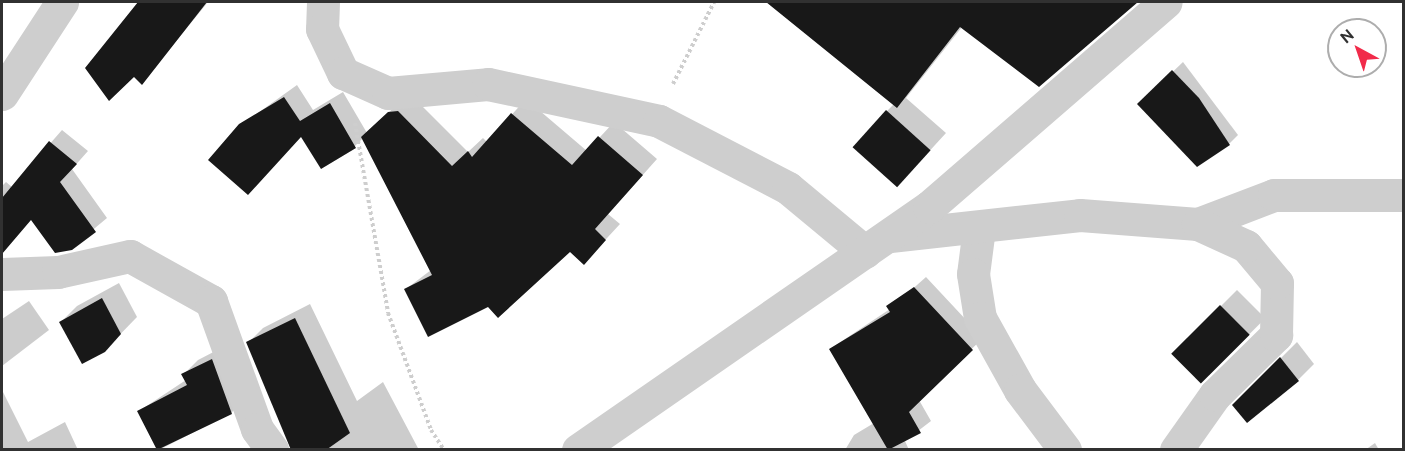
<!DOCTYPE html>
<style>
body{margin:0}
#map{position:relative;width:1405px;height:451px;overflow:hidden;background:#fff;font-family:Ubuntu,sans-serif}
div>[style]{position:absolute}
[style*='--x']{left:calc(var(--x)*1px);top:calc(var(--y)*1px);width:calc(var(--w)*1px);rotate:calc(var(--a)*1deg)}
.shadow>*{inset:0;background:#0003;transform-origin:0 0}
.building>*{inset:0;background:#181818;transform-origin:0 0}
.path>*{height:4px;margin-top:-2px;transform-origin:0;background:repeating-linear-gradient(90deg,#cecece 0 3px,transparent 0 6px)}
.street>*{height:33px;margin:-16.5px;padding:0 16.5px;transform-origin:16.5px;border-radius:16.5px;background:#cecece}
span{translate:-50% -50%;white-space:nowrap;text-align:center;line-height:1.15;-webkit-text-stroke:6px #fff;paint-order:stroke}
.frame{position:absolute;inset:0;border:3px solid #313131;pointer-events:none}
.north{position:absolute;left:1327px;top:18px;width:60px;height:60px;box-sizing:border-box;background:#fff;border:2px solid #adadad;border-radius:50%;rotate:320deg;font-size:16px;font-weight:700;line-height:24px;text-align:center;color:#313131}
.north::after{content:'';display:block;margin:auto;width:21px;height:27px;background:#f12b4a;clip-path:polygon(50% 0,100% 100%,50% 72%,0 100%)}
</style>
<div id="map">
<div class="shadow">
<div style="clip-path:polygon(139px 2px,208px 2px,142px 83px,134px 75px,87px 68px)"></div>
<div style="clip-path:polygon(771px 2px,1136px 2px,1039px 85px,962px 27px,906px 98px,946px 133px,913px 169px,887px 111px,894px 104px)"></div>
<div style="clip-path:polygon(1183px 62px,1238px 135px,1229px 144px,1139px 104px)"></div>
<div style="clip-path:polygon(297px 85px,313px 110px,343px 92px,367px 133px,405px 97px,413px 97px,468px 152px,483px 138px,487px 142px,526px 99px,587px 151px,614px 122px,657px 159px,608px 214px,620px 224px,584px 263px,570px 250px,488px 305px,406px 289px,431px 270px,363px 138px,355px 146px,241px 125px)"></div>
<div style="clip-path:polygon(62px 130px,88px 151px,72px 169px,107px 218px,71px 248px,31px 218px,2px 248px,2px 186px,6px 182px,12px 187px)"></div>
<div style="clip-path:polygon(926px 277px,983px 338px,919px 400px,931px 421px,905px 441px,909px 450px,845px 450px,854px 435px,874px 423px,830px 349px,890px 309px)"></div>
<div style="clip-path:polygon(119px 283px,137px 317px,104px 351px,61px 322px,77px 306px)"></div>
<div style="left:1237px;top:290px;width:40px;height:90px;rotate:45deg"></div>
<div style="clip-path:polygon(29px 301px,49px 330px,2px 366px,2px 319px)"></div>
<div style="clip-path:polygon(310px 304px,357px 401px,383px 382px,419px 450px,292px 450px,248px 343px,263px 328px)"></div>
<div style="clip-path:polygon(1297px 342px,1314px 364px,1298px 380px,1234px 405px)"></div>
<div style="clip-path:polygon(227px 345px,246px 398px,231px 413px,159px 450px,139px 411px,186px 380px,183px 375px,198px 360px)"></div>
<div style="clip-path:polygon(2px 390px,28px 442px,65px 422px,78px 450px,2px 450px)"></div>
<div style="clip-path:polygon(1375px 443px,1379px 450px,1365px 450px)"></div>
</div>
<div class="building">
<div style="clip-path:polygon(138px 2px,207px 2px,142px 85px,134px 77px,109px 101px,85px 68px)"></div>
<div style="clip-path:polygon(766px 2px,1138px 2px,1039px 87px,960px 27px,897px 108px)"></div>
<div style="clip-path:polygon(1172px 70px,1199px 98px,1230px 145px,1197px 167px,1137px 104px)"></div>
<div style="clip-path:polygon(284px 97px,300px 121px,330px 103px,356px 148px,321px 169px,301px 137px,248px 195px,208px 160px,239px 124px)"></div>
<div style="left:886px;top:110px;width:60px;height:50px;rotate:42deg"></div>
<div style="clip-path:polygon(398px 111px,452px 166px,468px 151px,472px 157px,511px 113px,572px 165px,598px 136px,643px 175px,595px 229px,606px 240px,584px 265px,570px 252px,498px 318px,488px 307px,428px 337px,404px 289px,432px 275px,361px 137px,388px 112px)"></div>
<div style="clip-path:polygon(49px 141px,77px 164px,60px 182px,96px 232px,72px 250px,55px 253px,31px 220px,2px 254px,2px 198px)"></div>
<div style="clip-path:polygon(914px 287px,973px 350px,909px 412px,921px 433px,888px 450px,829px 349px,890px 312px,886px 306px)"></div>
<div style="clip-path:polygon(102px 298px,121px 334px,105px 352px,82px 364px,59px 322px)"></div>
<div style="left:1220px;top:305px;width:42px;height:69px;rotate:45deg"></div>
<div style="clip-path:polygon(295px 318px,350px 433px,326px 450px,291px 450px,246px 342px)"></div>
<div style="clip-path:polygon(1280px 357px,1299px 381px,1247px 423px,1232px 405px)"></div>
<div style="clip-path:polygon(212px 359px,232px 414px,157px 450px,137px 411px,187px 385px,181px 374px)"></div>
</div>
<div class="path">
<div style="--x:673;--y:84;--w:92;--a:-63.4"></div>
<div style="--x:355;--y:123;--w:193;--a:80.1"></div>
<div style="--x:388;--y:313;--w:125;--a:69.8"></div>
<div style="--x:431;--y:430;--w:24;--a:57"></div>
</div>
<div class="street">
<div style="--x:323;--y:2;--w:27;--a:92"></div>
<div style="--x:322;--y:29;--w:49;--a:64.5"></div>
<div style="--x:343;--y:73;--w:49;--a:24"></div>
<div style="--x:388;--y:93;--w:100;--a:-5.1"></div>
<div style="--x:488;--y:84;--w:175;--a:12.2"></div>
<div style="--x:659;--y:121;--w:145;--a:27.4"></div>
<div style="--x:788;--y:188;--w:100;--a:39.7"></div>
<div style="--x:2;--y:94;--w:110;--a:-56.9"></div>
<div style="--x:979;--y:228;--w:46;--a:97.4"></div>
<div style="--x:973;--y:274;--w:45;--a:81"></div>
<div style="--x:980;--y:318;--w:82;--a:60.9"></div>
<div style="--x:1020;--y:390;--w:75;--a:53.1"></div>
<div style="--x:890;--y:236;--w:191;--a:-6.3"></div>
<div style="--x:1080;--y:215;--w:118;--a:4.4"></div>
<div style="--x:1198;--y:224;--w:81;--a:-20.9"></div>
<div style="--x:1274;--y:195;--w:130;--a:0"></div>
<div style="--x:2;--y:274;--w:56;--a:-2"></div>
<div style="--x:58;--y:272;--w:74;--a:-12.5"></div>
<div style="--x:130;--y:256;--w:93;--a:29.1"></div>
<div style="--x:211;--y:301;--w:136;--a:70.2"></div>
<div style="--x:257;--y:429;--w:26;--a:54"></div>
<div style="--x:578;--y:450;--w:427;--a:-34.7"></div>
<div style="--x:929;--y:207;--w:313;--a:-40.9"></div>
<div style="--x:1176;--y:450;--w:67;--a:-54.7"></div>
<div style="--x:1215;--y:395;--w:86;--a:-44.5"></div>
<div style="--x:1276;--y:335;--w:52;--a:-88.9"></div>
<div style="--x:1277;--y:283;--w:48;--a:-130"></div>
<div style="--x:1246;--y:246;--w:53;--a:-155.4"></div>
</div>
<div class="frame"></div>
<div class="north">N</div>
</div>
